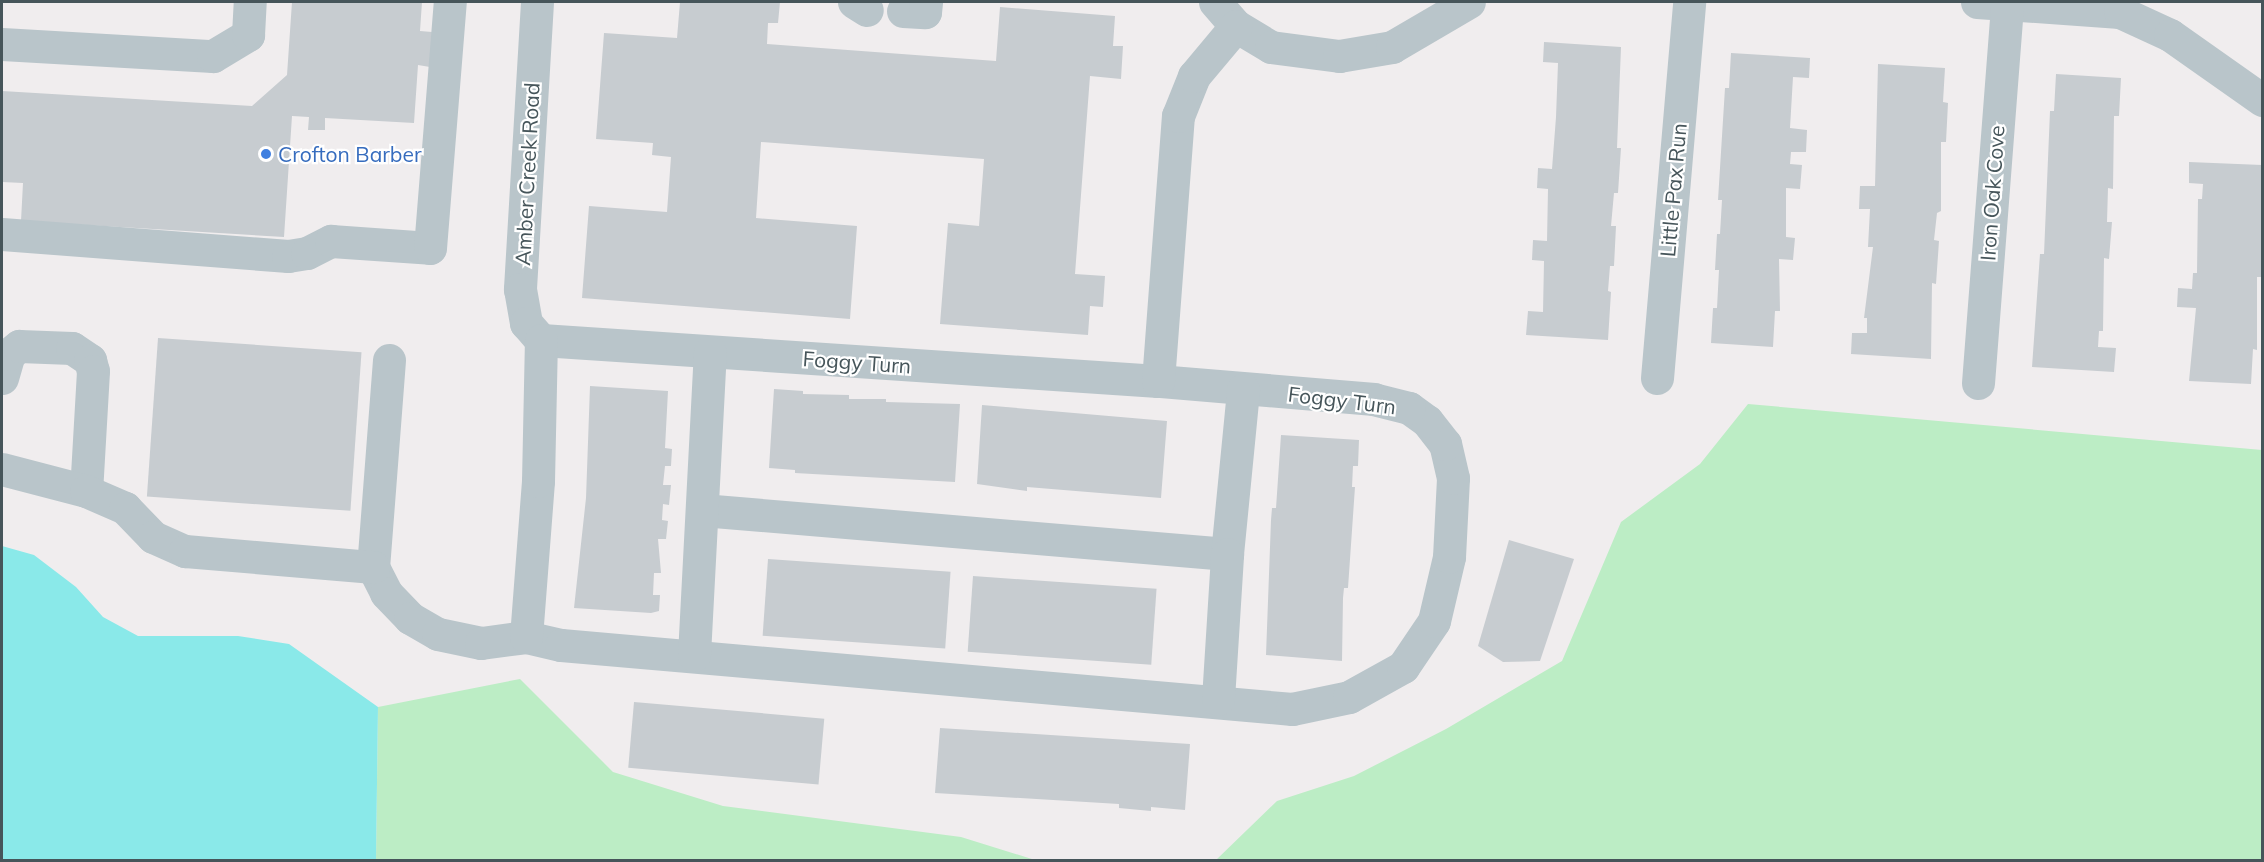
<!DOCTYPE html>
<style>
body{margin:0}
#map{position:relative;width:2264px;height:862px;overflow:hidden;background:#f0edee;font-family:Mulish,sans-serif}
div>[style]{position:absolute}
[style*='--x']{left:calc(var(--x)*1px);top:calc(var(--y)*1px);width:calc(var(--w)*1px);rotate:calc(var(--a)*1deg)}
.green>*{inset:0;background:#bcedc5}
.water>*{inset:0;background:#8ae9e9}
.building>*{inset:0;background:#c7ccd0;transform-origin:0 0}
.minor>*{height:33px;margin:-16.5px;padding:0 16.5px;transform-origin:16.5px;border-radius:16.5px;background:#b9c5ca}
.dots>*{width:16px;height:16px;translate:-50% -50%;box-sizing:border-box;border:3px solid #fff;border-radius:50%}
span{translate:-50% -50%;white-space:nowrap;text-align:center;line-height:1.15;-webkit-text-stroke:4.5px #fff;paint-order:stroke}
.shop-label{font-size:21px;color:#366cbe}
.left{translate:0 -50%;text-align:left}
.street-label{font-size:21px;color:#46555a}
.frame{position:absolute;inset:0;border:3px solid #46555a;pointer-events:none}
</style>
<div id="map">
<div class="green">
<div style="clip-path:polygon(1748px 404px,2262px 450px,2262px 860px,1216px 860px,1277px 801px,1354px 776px,1446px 729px,1562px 661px,1621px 522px,1700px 464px)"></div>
<div style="clip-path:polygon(520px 679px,613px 772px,723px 806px,961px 837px,1035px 860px,376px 860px,378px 707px)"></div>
</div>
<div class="water">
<div style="clip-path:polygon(2px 546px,34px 555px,76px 587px,103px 617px,138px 636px,238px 636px,289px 644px,378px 707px,376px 860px,2px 860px)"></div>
</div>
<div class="building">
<div style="clip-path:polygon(292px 2px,422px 2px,420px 31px,432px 32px,430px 67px,418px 65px,414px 123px,325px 118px,325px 130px,308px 130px,309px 117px,292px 116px,284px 237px,21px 221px,23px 183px,2px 182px,2px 91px,252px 106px,287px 75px)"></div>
<div style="clip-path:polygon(680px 2px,780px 2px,778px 23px,768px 23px,767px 44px,996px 61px,1000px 7px,1115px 16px,1113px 46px,1123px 46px,1121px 79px,1090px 76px,1075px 274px,1105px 276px,1103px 307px,1090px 306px,1088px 335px,940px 324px,948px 223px,979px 226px,984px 159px,761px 142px,756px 218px,857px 226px,850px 319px,582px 298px,589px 206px,667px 212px,671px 157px,652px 155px,653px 143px,596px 139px,604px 33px,677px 38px)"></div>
<div style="clip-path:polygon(1544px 42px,1621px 47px,1617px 148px,1621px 148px,1618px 193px,1614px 193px,1611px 226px,1616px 226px,1614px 266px,1610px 266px,1608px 291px,1611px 292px,1608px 340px,1526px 335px,1528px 311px,1543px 312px,1544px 261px,1532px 260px,1533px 240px,1547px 241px,1548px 189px,1537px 188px,1538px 168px,1552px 169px,1556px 117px,1558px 63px,1543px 62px)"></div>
<div style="clip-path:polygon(1731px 53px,1810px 58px,1809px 78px,1793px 77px,1790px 128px,1807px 130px,1806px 152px,1791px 152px,1790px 164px,1802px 165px,1800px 189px,1786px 188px,1786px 237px,1795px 238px,1793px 260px,1779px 259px,1780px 311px,1775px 311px,1773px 347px,1711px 343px,1713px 308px,1717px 308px,1719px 270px,1715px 270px,1717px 234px,1720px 234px,1722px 200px,1718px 200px,1725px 88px,1729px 88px)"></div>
<div style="clip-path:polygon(1878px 64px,1945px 68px,1943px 102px,1948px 103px,1946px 142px,1941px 142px,1941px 211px,1937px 213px,1934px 240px,1939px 241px,1936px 284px,1932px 283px,1931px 359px,1851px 354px,1852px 333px,1867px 333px,1867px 318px,1864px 318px,1873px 247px,1868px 247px,1870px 209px,1859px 209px,1860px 186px,1875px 186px)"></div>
<div style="clip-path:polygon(2056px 74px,2121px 78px,2119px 116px,2114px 116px,2113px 189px,2108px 188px,2107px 222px,2112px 222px,2109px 259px,2104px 258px,2103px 331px,2099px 331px,2098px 347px,2116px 348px,2114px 372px,2032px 367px,2040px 254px,2044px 254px,2050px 111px,2054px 111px)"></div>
<div style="clip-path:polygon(2189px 162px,2262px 165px,2262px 277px,2257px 277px,2257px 350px,2253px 349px,2251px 384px,2189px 381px,2196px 308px,2177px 307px,2178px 288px,2192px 289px,2193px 273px,2197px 273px,2198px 199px,2202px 199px,2203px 184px,2189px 183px)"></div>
<div style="left:158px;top:338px;width:204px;height:159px;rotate:4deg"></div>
<div style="clip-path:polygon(590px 386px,668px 391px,665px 448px,672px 449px,671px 466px,665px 466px,663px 485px,671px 485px,669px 505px,663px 504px,662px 520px,668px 521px,666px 539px,658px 539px,661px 573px,654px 573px,653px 595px,660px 595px,659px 611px,651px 613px,574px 608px,586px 498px)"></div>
<div style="clip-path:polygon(774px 389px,803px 391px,803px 394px,849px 395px,849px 399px,886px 399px,886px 402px,960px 404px,955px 482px,795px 473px,795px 470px,769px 468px)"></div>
<div style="clip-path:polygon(982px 405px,1167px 421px,1161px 498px,1027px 487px,1027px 491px,977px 484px)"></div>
<div style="clip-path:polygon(1281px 435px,1359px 440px,1358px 466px,1353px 466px,1352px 487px,1355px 487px,1348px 588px,1344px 588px,1343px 598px,1342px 661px,1266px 655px,1271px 520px,1272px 508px,1276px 508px)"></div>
<div style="clip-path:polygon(1509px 540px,1574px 559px,1540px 661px,1503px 662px,1478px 646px)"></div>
<div style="left:768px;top:559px;width:183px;height:77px;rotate:4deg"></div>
<div style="left:973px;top:576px;width:184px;height:76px;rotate:4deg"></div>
<div style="left:634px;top:702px;width:191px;height:66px;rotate:5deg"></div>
<div style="clip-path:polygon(940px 728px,1190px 744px,1185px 810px,1151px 807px,1151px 811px,1119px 808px,1119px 804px,935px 793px)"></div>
</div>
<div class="minor">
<div style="--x:537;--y:2;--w:288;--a:93.4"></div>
<div style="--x:520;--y:289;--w:35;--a:80"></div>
<div style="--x:526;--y:323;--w:23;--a:49"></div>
<div style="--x:854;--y:2;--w:15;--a:32"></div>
<div style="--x:1215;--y:2;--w:32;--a:49"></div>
<div style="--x:1236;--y:26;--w:41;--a:31"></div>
<div style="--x:1271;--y:47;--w:69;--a:7.5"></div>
<div style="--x:1339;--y:56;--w:54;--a:-9.6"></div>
<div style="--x:1392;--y:47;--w:89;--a:-30.3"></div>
<div style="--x:1977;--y:2;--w:143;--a:4"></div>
<div style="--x:2120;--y:12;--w:55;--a:24.7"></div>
<div style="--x:2170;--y:35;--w:113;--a:35.2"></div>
<div style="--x:903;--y:11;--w:22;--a:3"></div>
<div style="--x:925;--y:12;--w:10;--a:-84"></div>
<div style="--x:2;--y:44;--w:211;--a:3.3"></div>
<div style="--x:213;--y:56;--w:41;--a:-31"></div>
<div style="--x:248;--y:35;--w:33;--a:-87"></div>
<div style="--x:2;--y:234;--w:287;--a:4.4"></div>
<div style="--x:288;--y:256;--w:19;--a:-9"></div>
<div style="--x:307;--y:253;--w:27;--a:-27"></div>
<div style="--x:331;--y:241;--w:99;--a:4"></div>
<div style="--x:430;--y:248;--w:247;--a:-85.4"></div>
<div style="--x:389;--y:360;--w:208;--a:94.4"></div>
<div style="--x:373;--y:567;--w:29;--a:63"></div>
<div style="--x:386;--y:593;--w:35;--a:46"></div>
<div style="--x:410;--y:618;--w:32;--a:30"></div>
<div style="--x:438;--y:634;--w:44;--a:11.8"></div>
<div style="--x:481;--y:643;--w:45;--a:-7.6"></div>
<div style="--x:526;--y:637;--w:36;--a:13"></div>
<div style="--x:561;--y:645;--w:734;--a:5"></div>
<div style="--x:1292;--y:709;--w:58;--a:-11.9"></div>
<div style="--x:1349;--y:697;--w:62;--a:-29.1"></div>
<div style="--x:1403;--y:667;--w:55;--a:-56"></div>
<div style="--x:1434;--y:621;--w:66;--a:-76.8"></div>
<div style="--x:1449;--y:557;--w:79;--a:-87.1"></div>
<div style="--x:1453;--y:478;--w:35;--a:-103"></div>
<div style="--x:1445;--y:444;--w:29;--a:-128"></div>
<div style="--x:1427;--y:421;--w:22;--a:-144"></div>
<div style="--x:1409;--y:408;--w:36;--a:-166"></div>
<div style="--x:1374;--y:399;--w:217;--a:-175.2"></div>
<div style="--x:1158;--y:381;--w:618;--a:-176.2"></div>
<div style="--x:2;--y:378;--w:25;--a:-74"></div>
<div style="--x:9;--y:354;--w:13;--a:-39"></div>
<div style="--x:19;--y:346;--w:53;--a:2.2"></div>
<div style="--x:72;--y:348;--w:22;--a:34"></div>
<div style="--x:90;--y:360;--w:11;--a:75"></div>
<div style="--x:93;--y:371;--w:120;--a:93.3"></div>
<div style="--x:1657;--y:378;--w:377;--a:-85.1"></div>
<div style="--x:1158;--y:381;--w:266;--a:-85.7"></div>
<div style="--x:1178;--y:116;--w:43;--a:-68.2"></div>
<div style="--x:1194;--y:76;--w:65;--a:-50"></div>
<div style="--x:1978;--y:383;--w:381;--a:-85.6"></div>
<div style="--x:2;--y:469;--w:87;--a:14.7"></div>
<div style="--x:86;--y:491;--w:43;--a:23.6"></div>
<div style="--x:125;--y:508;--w:40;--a:46"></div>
<div style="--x:153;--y:537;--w:35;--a:24"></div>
<div style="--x:185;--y:551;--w:189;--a:4.9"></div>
<div style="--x:702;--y:510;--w:527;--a:4.79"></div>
<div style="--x:1227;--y:554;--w:165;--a:-84.4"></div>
<div style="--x:526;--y:637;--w:156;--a:-85.6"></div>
<div style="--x:538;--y:481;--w:141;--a:-88.8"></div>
<div style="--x:694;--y:655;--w:303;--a:-87"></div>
<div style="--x:1218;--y:699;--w:145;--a:-86.4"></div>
</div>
<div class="dots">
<div style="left:266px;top:154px;background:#3f7fe0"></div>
</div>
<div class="shop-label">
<span class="left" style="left:278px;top:154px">Crofton Barber</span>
</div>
<div class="street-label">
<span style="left:527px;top:174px;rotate:-87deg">Amber Creek Road</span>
<span style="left:1673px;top:190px;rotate:-85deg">Little Pax Run</span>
<span style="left:1992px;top:193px;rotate:-86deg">Iron Oak Cove</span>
<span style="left:857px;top:362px;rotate:4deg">Foggy Turn</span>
<span style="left:1342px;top:400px;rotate:7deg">Foggy Turn</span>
</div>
<div class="frame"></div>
</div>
